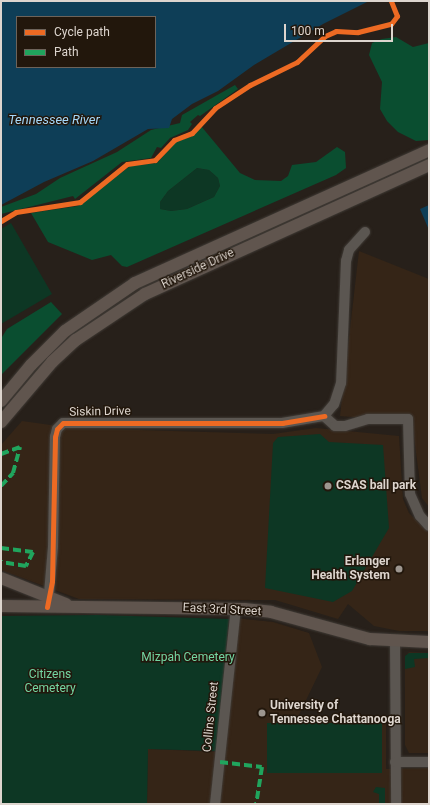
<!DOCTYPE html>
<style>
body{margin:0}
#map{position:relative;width:430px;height:805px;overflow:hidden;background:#27201a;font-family:Roboto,sans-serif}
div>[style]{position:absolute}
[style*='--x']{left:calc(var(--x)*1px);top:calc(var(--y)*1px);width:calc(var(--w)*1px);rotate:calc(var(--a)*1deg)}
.built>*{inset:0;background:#352517}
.green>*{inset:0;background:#0d3724;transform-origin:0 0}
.forest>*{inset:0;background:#0a4e30}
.water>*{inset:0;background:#0e3e57}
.roads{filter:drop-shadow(0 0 1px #403b36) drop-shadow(0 0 1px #403b36)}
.minor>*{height:10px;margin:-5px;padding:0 5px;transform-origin:5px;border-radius:5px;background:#5b5651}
.major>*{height:12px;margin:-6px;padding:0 6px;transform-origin:6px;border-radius:6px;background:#60554e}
.quiet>*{height:4px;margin-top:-2px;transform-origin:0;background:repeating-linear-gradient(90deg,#20a55d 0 8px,transparent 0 12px)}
.cycleway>*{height:5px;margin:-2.5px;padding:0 2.5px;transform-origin:2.5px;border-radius:2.5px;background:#ed6a23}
.dots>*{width:11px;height:11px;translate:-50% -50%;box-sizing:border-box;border:2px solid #22170c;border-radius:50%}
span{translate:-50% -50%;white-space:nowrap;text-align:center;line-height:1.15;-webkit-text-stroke:3px #22170c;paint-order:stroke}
.street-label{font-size:12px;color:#ddd5ce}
.poi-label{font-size:12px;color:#ddd5ce;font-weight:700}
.left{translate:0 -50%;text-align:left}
.right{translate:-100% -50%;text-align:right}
.park-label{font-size:12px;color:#74d6a2}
.water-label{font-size:13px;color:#a4d7f9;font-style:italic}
.frame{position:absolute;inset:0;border:2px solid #ddd5ce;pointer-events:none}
.legend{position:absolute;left:16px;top:16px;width:140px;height:52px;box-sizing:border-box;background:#22170c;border:1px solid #6d635a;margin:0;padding:5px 7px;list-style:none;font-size:12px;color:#ddd5ce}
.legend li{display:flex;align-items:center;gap:8px;height:20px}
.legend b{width:20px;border:1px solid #6d635a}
.scale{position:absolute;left:284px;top:24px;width:109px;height:18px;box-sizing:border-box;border:2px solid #ddd5ce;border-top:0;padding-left:5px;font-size:12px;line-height:14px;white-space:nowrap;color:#ddd5ce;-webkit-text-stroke:3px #22170c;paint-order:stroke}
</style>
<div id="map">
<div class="built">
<div style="clip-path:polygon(359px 251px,429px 279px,429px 507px,422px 498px,412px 422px,340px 416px)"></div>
<div style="clip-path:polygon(22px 421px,72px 428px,273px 434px,316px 428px,399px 436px,403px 499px,409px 513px,429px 533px,429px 631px,399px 631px,374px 626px,348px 604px,338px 619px,275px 600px,79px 599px,1px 570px,1px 445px)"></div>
<div style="clip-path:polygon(235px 618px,273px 622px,309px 633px,322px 667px,296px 721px,386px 720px,386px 769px,429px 768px,429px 804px,147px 804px,148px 749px,221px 752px)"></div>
<div style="clip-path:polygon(409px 652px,429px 653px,429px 753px,409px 753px,405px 745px,405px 657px)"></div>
</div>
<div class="green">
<div style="clip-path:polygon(197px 168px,209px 170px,218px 178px,220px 186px,214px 197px,187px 209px,171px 211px,160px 209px,160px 202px,168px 191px)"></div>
<div style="clip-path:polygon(11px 223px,52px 294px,1px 324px,1px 229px)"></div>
<div style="clip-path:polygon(320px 434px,329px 442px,383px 445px,389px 528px,352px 591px,333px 602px,265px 588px,273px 443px,278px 437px)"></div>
<div style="clip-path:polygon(98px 615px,229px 619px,216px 751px,148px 749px,147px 804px,1px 804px,1px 616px)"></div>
<div style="clip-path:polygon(409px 653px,429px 653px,429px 658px,414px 659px,415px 667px,405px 669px,405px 656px)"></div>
<div style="left:267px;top:723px;width:115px;height:50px"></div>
<div style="clip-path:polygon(376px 787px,385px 788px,385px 804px,379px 804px,379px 794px,373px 792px)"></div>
</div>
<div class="forest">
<div style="clip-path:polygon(396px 37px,413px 47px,429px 43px,429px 140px,416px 141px,398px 132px,387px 121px,380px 109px,382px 82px,369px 55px,372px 43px,382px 39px)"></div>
<div style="clip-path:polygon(235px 85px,238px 89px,200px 116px,198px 115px,190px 122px,192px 124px,188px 130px,170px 138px,161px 148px,157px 147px,151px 158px,122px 162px,75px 199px,73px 196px,1px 214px,1px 207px,36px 194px,60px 178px,117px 152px,151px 130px,180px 123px,182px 115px)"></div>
<div style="clip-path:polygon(evenodd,201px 126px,240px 173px,255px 180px,281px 181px,288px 176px,292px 165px,316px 162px,337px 147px,345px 152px,346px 168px,336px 175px,127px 267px,122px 266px,111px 255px,92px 260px,48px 242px,31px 213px,78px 206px,130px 166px,157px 163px,176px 142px,190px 137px,201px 126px,197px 168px,209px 170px,218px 178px,220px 186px,214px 197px,187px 209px,171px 211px,160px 209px,160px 202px,168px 191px,197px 168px)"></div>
<div style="clip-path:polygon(51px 302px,62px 314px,1px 375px,2px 337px,7px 329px)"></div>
</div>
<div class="water">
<div style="clip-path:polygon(evenodd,1px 1px,369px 1px,323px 24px,254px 65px,218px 91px,192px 104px,172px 119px,169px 128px,148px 129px,93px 161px,44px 182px,1px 205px,1px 1px,17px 17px,155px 17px,155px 67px,17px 67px,17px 17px)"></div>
<div style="clip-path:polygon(429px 205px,429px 230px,420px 209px)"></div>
</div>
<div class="roads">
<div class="minor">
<div style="--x:365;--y:232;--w:24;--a:132"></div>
<div style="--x:349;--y:250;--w:11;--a:105"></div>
<div style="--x:346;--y:261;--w:122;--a:92.3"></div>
<div style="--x:341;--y:383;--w:22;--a:108"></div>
<div style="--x:334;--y:404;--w:16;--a:130"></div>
<div style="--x:324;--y:416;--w:15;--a:42"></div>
<div style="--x:335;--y:426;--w:10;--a:0"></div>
<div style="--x:345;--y:426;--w:24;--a:-17"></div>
<div style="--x:368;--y:419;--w:40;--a:0"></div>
<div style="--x:408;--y:419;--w:75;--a:88.5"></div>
<div style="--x:410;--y:494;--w:24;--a:66"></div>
<div style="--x:420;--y:516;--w:13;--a:48"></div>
<div style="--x:48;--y:605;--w:58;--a:-85.1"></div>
<div style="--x:53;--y:547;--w:110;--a:-89"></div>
<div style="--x:55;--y:437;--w:8;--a:-76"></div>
<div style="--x:57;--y:429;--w:8;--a:-45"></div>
<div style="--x:63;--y:423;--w:219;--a:0"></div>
<div style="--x:282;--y:423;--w:43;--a:-9.5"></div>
<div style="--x:395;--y:642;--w:162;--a:89.6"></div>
<div style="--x:395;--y:762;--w:34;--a:0"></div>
<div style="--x:215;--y:804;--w:196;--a:-83.9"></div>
</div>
<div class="major">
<div style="--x:1;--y:401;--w:47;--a:-50.2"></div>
<div style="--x:31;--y:365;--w:48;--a:-45"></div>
<div style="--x:65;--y:331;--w:85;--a:-34.4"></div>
<div style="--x:135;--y:283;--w:323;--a:-24.3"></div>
<div style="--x:1;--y:422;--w:79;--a:-49.6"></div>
<div style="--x:52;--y:362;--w:33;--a:-43"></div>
<div style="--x:76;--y:340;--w:83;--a:-33.7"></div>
<div style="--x:145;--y:294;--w:312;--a:-24.4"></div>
<div style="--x:1;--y:578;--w:70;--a:21.8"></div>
<div style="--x:1;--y:606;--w:243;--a:0.7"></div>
<div style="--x:244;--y:609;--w:27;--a:6"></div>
<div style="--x:271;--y:612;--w:103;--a:15.3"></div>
<div style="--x:370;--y:639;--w:59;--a:2.9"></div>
</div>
</div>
<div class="quiet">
<div style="--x:1;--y:454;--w:20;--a:-20"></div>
<div style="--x:1;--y:486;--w:18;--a:-47"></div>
<div style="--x:13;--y:473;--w:27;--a:-75"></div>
<div style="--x:1;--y:548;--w:32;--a:7"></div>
<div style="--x:33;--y:552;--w:16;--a:117"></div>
<div style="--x:26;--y:566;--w:25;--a:-171"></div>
<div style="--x:220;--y:762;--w:42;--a:6.8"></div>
<div style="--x:262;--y:767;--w:37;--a:99"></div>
</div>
<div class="cycleway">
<div style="--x:1;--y:221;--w:17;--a:-31"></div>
<div style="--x:16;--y:212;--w:65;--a:-8.9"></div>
<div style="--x:80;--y:202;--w:60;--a:-39"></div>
<div style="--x:127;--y:164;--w:28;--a:-8"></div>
<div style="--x:155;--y:160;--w:28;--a:-46"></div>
<div style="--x:174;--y:140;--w:19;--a:-21"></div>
<div style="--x:192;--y:133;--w:34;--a:-47"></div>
<div style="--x:215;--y:108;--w:42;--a:-33.3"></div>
<div style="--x:250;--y:85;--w:52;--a:-26.1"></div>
<div style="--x:297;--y:62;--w:38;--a:-43"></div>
<div style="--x:325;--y:36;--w:12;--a:-24"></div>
<div style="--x:336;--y:31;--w:22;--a:3"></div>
<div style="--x:358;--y:32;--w:34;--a:-14"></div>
<div style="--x:391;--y:24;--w:10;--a:-53"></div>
<div style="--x:397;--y:16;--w:16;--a:-112"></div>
<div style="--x:47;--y:607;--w:26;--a:-79"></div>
<div style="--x:52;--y:581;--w:144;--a:-88.8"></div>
<div style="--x:55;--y:437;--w:8;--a:-76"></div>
<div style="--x:57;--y:429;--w:8;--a:-45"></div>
<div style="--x:63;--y:423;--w:219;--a:0"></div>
<div style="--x:282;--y:423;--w:43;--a:-9.5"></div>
</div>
<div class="dots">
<div style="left:328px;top:486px;background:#9d968f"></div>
<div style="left:399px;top:569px;background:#9d968f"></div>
<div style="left:262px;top:713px;background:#9d968f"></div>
</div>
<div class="street-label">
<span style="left:198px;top:269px;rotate:-25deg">Riverside Drive</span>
<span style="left:100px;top:412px;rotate:-1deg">Siskin Drive</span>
<span style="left:222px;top:610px;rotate:3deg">East 3rd Street</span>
<span style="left:211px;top:717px;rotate:-84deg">Collins Street</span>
</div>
<div class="poi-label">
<span class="left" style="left:336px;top:486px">CSAS ball park</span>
<span class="right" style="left:390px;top:569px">Erlanger<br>Health System</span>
<span class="left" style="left:270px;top:713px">University of<br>Tennessee Chattanooga</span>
</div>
<div class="park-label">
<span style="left:188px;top:658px">Mizpah Cemetery</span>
<span style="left:50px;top:682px">Citizens<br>Cemetery</span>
</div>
<div class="water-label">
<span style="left:54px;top:120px">Tennessee River</span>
</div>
<div class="frame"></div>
<ul class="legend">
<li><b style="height:5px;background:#ed6a23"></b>Cycle path</li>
<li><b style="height:5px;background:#20a55d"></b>Path</li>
</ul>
<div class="scale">100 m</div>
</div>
